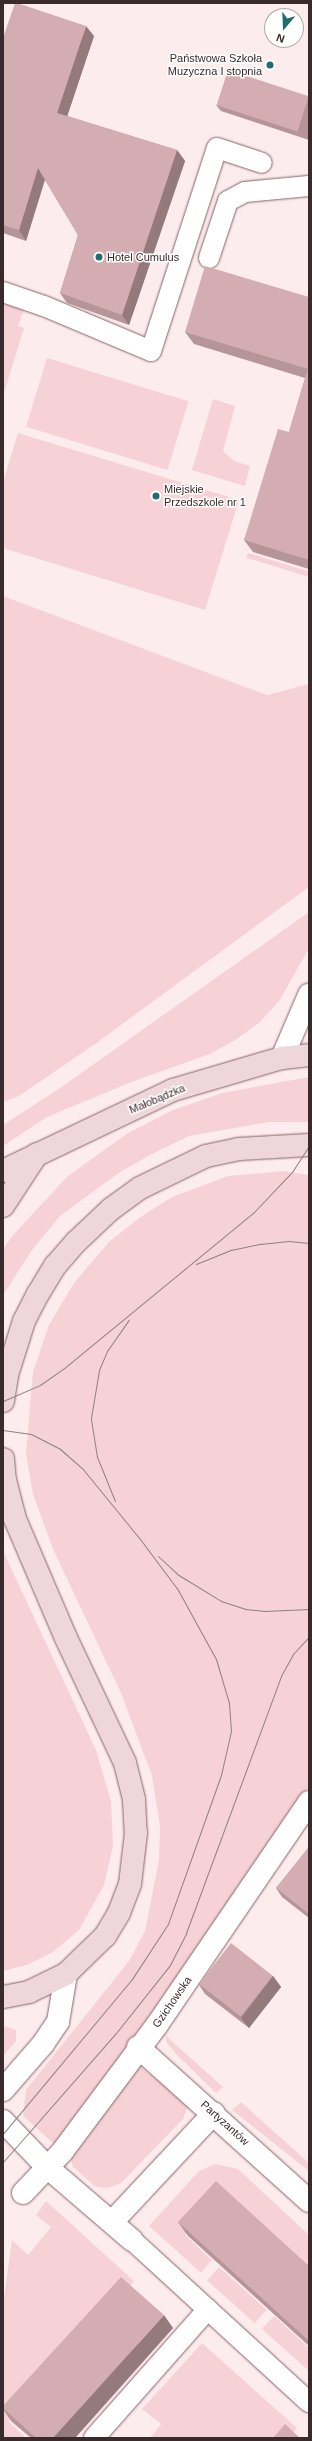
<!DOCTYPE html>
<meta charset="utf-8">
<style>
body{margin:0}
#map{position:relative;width:312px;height:2441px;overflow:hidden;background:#fdecee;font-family:Helvetica,sans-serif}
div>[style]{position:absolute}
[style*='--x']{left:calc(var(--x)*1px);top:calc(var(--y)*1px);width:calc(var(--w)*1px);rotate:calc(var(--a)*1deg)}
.green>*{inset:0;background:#f6d2d6;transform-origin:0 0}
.roads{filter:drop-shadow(0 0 1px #866368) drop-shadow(0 0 1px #866368)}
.service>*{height:20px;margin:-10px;padding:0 10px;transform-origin:10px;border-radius:10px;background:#fff}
.minor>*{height:22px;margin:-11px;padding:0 11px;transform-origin:11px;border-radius:11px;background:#fff}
.tertiary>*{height:22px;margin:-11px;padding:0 11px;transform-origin:11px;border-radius:11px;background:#fff}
.secondary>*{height:22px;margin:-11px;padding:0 11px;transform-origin:11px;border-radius:11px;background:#efd6da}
.tram>*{height:1px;margin:-0.5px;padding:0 0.5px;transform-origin:0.5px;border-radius:0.5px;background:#8f7f81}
.wall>*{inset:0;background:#b69599}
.shaded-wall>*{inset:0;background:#94797d}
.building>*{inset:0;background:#d4adb2;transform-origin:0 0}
.dots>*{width:11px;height:11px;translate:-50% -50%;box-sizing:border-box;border:2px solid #fff;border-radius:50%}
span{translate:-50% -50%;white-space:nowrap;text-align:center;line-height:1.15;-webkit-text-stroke:3px #fff;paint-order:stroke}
.poi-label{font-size:11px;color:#392a2c}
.right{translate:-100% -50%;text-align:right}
.left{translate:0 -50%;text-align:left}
.street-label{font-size:11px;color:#392a2c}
.frame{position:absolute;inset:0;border:4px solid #392a2c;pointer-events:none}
.north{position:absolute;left:264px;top:8px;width:40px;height:40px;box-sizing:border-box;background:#fff;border:1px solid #b0aaab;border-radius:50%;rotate:199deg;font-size:11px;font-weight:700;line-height:16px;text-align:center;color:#392a2c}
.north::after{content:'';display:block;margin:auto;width:14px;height:18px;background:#216c73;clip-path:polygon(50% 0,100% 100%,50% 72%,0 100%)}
</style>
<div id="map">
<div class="green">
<div style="clip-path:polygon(3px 302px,24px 309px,18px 326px,24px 328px,3px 396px)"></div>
<div style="left:47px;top:358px;width:148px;height:72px;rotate:17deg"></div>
<div style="clip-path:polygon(213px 399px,235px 406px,223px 451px,234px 461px,250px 466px,245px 486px,192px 470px)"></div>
<div style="clip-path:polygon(18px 433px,239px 500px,205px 610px,3px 548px,3px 482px)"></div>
<div style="left:248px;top:553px;width:64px;height:5px;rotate:17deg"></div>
<div style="clip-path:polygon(3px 596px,267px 695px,309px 684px,309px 887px,95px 1044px,19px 1096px,3px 1102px)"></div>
<div style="clip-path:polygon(309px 912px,309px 948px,280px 1000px,260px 1022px,237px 1039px,210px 1054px,134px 1081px,47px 1117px,3px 1146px,3px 1125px,60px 1088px)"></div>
<div style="clip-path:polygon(309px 1077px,309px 1122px,269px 1122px,189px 1136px,152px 1154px,120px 1172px,60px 1216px,32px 1250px,3px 1295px,3px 1249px,14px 1234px,68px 1176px,128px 1133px,173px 1110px,222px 1093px)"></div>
<div style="clip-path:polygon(283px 1171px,309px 1175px,309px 1786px,158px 2004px,55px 2145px,23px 2116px,26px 2090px,129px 1961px,145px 1931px,159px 1860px,160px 1826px,152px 1776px,121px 1693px,53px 1549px,33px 1494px,26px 1454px,33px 1372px,49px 1325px,74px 1283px,109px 1242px,139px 1218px,172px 1197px,228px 1176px)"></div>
<div style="clip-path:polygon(3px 1551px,96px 1750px,111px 1801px,113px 1846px,104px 1885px,79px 1930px,53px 1952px,27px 1965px,3px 1971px)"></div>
<div style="clip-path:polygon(3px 2026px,16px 2030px,16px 2041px,3px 2056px)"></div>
<div style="clip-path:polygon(165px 2035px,223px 2087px,216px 2093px,176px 2054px,167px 2043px)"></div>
<div style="clip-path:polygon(136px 2064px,178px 2095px,187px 2108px,183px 2119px,121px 2183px,108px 2188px,96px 2187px,73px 2167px,71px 2159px)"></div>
<div style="clip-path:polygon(241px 2102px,309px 2163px,309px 2171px,232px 2110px)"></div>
<div style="clip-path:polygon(215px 2164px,238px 2169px,309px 2235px,309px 2267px,224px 2190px,185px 2235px,212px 2260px,201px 2273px,149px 2226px,199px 2171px)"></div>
<div style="clip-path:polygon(46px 2201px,134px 2281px,8px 2421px,26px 2438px,3px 2438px,3px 2306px,12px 2240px,28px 2255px,51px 2227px,36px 2215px)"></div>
<div style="left:219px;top:2267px;width:64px;height:18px;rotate:42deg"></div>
<div style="clip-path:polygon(274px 2316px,309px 2348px,309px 2371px,262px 2329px)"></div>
<div style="clip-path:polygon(202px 2343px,297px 2428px,288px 2438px,150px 2438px,161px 2424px,142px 2409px)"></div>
</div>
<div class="roads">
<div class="service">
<div style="--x:209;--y:258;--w:60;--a:-71.6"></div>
<div style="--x:228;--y:201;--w:19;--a:-28"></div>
<div style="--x:245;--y:192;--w:64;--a:-5.4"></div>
<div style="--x:3;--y:292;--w:43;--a:18.9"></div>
<div style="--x:44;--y:306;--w:116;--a:22.8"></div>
<div style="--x:151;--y:351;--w:213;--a:-72"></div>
<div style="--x:217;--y:148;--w:47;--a:18.4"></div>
<div style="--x:132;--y:2240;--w:240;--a:42.5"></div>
<div style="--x:94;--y:2438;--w:172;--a:-48.5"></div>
</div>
<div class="minor">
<div style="--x:138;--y:2047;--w:230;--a:42"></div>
<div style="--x:3;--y:2121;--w:64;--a:46.3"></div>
<div style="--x:47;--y:2167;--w:112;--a:40.7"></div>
<div style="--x:23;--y:2193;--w:57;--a:-46.4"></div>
<div style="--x:62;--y:2152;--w:159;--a:-53.2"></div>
<div style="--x:157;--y:2025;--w:270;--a:-55.7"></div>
<div style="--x:112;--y:2222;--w:149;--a:-46.9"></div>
</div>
<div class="tertiary">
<div style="--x:282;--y:1058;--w:69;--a:-66.8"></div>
<div style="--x:3;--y:2090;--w:61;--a:-49"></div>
<div style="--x:43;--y:2044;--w:27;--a:-56"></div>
<div style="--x:58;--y:2022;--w:49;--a:-80.5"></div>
</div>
<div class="secondary">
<div style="--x:3;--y:1171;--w:188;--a:-25.5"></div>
<div style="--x:173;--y:1090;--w:114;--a:-16.4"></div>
<div style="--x:282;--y:1058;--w:27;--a:-6"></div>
<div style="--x:3;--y:1206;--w:62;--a:-56.8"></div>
<div style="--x:3;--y:1401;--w:26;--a:-81"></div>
<div style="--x:7;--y:1375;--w:57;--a:-72.5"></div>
<div style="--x:24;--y:1321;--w:30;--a:-63"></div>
<div style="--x:38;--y:1294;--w:33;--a:-59"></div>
<div style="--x:55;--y:1266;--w:32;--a:-49"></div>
<div style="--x:76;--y:1242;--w:48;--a:-43.3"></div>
<div style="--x:111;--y:1209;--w:36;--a:-36"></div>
<div style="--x:140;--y:1188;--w:73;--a:-25.9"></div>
<div style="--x:206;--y:1156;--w:34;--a:-12"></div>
<div style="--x:239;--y:1149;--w:70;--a:-3.3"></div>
<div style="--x:3;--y:1459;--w:21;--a:85"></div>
<div style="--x:5;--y:1480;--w:40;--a:75.6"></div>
<div style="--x:15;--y:1519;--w:129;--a:66.8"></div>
<div style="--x:66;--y:1638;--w:138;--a:64.7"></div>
<div style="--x:125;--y:1763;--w:38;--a:76"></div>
<div style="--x:134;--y:1800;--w:33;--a:87"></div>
<div style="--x:136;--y:1833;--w:51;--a:96.7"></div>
<div style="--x:130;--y:1884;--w:31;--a:111"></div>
<div style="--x:119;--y:1913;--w:27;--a:121"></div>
<div style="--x:105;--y:1936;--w:54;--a:135.7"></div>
<div style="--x:66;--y:1974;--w:41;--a:154.1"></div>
<div style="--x:29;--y:1992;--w:26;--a:169"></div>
</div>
</div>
<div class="tram">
<div style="--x:196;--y:1264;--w:38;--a:-22"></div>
<div style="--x:231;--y:1250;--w:30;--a:-12"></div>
<div style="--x:260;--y:1244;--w:29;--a:-6"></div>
<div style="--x:289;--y:1241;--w:20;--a:6"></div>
<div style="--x:3;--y:1401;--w:40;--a:-23.4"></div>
<div style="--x:40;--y:1385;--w:28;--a:-35"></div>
<div style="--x:63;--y:1369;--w:247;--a:-39.4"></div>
<div style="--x:254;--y:1212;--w:55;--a:-46.5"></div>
<div style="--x:292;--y:1172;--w:31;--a:-57"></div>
<div style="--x:3;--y:1430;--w:28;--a:8"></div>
<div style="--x:31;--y:1434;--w:33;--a:27"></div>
<div style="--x:60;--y:1449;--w:29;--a:41"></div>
<div style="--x:82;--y:1468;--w:92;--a:50.8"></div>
<div style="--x:140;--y:1539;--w:64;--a:53.3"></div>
<div style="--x:178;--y:1590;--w:79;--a:61.2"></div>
<div style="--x:216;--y:1659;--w:46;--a:73.5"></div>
<div style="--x:229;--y:1703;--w:28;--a:86"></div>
<div style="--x:231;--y:1731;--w:45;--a:102.8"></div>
<div style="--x:221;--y:1775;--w:158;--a:109.6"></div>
<div style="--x:168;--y:1924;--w:66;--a:123.2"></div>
<div style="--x:132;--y:1979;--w:202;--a:129.8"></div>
<div style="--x:115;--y:1501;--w:48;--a:-112.2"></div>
<div style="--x:97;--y:1457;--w:39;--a:-99"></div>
<div style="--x:91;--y:1418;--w:49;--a:-80.5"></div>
<div style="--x:99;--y:1370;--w:21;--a:-67"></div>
<div style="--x:107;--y:1351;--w:38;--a:-55"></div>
<div style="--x:158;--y:1556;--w:26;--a:43"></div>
<div style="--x:177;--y:1574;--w:52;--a:31.5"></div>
<div style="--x:221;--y:1601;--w:25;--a:18"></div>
<div style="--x:245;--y:1609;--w:20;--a:6"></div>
<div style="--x:265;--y:1611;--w:44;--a:-2.6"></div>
<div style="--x:3;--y:2162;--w:171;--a:-48.8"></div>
<div style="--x:116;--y:2033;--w:87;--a:-51.5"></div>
<div style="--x:170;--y:1965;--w:36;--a:-63"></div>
<div style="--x:186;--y:1933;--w:276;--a:-69.7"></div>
<div style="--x:282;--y:1674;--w:23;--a:-61"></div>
<div style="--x:293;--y:1654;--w:23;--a:-47"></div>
</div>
<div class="wall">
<div style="clip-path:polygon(94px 36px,67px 116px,177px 150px,185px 161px,129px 325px,67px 303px,60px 293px,78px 235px,45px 180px,26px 241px,3px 233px,3px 38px)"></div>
<div style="clip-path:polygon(309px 96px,309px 140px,221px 111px,216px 105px)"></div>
<div style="clip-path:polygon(309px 297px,309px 569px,253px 552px,244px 540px,289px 432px,305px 378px,194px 344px,185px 332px)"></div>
<div style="clip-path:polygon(309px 1847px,309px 1918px,282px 1897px,276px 1888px)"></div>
<div style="clip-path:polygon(273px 1976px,281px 1987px,249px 2028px,205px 1994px,198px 1983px)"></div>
<div style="clip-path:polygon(178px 2222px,309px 2266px,309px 2346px,188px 2236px)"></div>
<div style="clip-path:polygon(173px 2328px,75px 2438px,31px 2438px,11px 2421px,3px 2409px,3px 2406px)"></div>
</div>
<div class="shaded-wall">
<div style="clip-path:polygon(86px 26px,94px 36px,65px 123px,57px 113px)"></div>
<div style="clip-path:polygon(177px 150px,185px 161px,129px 325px,122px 315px)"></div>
<div style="clip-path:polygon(38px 168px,45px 179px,26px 241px,19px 230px)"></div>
<div style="clip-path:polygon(273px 1976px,281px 1987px,249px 2028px,241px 2018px)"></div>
<div style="clip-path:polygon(164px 2315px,173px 2328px,75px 2438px,53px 2438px)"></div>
</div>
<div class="building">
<div style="clip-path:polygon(15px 3px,17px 3px,86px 26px,57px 113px,177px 150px,122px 315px,60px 293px,78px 235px,38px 168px,19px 230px,3px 225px,3px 38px)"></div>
<div style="left:228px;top:70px;width:85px;height:37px;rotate:18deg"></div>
<div style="clip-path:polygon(205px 266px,309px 297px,309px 560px,244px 540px,278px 429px,289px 432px,308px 369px,185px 332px)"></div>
<div style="clip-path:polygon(309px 1847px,309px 1914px,276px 1888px)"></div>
<div style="left:231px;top:1943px;width:53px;height:52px;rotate:38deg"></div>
<div style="clip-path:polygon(216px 2181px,309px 2266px,309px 2341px,178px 2222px)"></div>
<div style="clip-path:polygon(121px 2277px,164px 2315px,53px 2438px,36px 2438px,3px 2408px,3px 2406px)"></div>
<div style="clip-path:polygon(285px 2424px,300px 2438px,273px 2438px)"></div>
</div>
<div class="dots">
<div style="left:270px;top:65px;background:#216c73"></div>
<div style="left:99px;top:257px;background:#216c73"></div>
<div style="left:156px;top:496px;background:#216c73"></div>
</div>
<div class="poi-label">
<span class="right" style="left:262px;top:65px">Państwowa Szkoła<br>Muzyczna I stopnia</span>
<span class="left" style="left:107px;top:257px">Hotel Cumulus</span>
<span class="left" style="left:164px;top:496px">Miejskie<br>Przedszkole nr 1</span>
</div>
<div class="street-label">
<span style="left:157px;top:1099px;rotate:-23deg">Małobądzka</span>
<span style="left:172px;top:2002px;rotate:-55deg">Gzichowska</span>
<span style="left:225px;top:2123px;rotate:42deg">Partyzantów</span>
</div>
<div class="frame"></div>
<div class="north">N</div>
</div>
